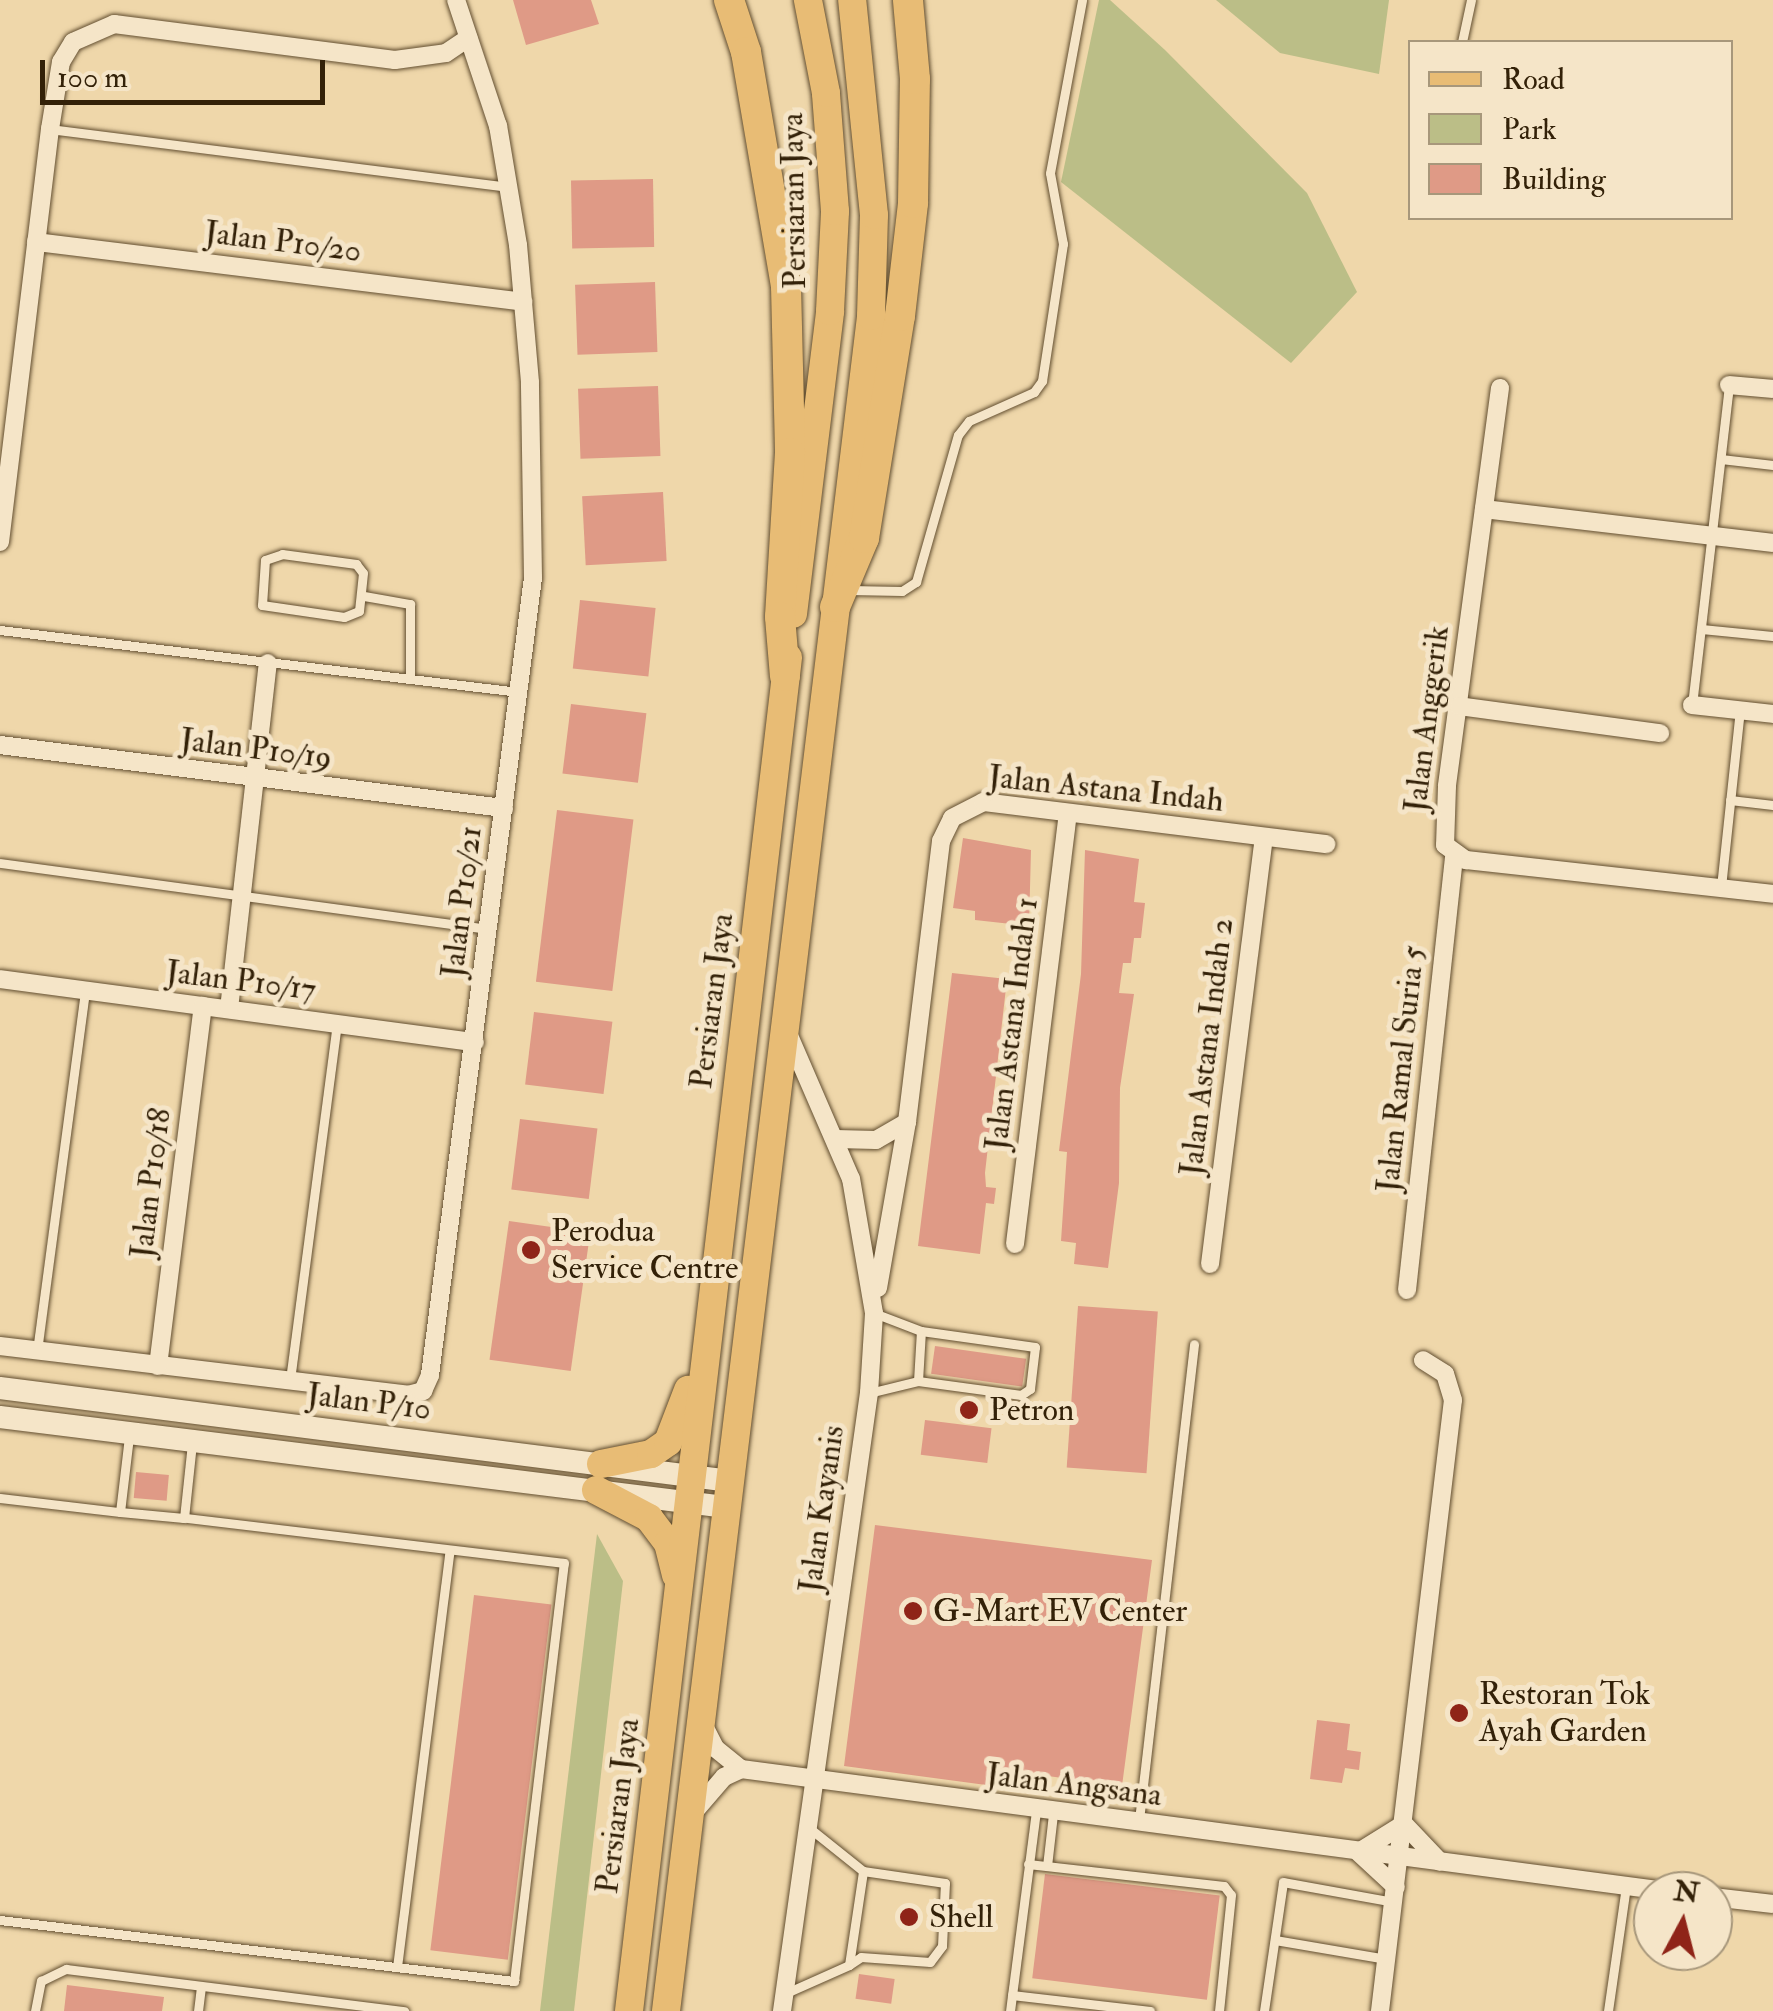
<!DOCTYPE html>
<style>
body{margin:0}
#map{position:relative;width:1773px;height:2011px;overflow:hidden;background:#efd7aa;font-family:"IM FELL Double Pica",serif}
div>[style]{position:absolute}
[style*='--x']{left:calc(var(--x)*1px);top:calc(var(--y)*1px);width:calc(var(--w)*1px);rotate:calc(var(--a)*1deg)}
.green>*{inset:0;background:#bbbe87}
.building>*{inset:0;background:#df9a86;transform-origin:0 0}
.roads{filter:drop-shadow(0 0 2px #624e30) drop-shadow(0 0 2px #624e30)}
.lane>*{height:9px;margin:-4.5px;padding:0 4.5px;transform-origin:4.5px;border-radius:4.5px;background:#f5e5c8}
.street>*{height:18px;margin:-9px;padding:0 9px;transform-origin:9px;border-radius:9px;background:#f5e5c8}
.secondary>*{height:22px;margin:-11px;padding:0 11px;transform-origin:11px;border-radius:11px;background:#f5e5c8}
.primary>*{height:28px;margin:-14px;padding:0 14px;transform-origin:14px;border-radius:14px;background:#e8bc75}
.highway>*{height:30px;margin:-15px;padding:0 15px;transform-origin:15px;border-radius:15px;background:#e8bc75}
.dots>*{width:28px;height:28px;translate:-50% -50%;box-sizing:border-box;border:5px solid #f5e5c8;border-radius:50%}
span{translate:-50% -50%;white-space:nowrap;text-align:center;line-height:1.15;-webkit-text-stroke:10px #f5e5c8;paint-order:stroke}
.street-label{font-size:32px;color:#332108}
.poi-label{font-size:32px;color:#332108}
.left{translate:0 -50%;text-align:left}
.legend{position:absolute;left:1408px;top:40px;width:325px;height:180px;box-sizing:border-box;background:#f5e5c8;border:2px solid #a7977b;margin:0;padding:12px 18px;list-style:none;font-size:30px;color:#332108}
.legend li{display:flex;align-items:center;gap:20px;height:50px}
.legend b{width:50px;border:2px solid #a7977b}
.north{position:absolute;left:1633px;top:1871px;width:100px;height:100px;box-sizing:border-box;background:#f5e5c8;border:2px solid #a7977b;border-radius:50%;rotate:7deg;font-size:28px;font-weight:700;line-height:40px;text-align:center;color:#332108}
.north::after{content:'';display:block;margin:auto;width:35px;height:45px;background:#8f2418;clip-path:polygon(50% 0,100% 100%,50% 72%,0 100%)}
.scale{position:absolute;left:40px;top:60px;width:285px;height:45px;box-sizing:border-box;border:5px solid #332108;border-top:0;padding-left:12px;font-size:30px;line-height:35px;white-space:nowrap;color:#332108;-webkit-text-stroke:8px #f5e5c8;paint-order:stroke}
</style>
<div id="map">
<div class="green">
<div style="clip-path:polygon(1099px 0,1110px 0,1165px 50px,1307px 193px,1357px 292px,1291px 363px,1061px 182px)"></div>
<div style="clip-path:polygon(1216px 0,1389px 0,1379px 74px,1280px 53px)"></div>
<div style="clip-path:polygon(597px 1534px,623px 1581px,574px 2011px,540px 2011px)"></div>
</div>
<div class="building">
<div style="clip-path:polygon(513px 0,591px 0,599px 24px,526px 45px)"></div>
<div style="left:653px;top:179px;width:68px;height:82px;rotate:89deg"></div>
<div style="left:655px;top:282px;width:70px;height:80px;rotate:88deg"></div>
<div style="left:658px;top:386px;width:70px;height:80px;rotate:88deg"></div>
<div style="left:663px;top:492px;width:69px;height:81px;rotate:87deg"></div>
<div style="left:580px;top:600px;width:76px;height:69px;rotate:6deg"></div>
<div style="left:571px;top:704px;width:76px;height:70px;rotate:7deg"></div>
<div style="left:557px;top:810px;width:77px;height:173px;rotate:7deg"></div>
<div style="clip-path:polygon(963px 838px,1031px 850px,1029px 926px,975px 920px,975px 911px,953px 908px)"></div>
<div style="clip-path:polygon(1085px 850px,1139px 859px,1134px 902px,1145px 903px,1141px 938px,1134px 938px,1131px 963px,1123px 963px,1119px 993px,1134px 994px,1120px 1088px,1119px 1183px,1108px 1268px,1074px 1264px,1076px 1243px,1061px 1241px,1067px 1152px,1059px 1151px,1081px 974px)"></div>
<div style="clip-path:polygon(952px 973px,1007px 979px,985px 1173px,986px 1187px,996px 1188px,994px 1204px,986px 1203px,980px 1254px,918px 1246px)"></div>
<div style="left:534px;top:1012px;width:79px;height:73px;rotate:7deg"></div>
<div style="left:520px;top:1119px;width:78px;height:71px;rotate:7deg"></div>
<div style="left:509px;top:1221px;width:82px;height:140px;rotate:8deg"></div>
<div style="left:1078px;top:1306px;width:80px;height:162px;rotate:4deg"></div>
<div style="left:935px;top:1346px;width:92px;height:28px;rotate:8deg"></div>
<div style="left:925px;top:1420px;width:67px;height:35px;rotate:7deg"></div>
<div style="left:136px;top:1472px;width:33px;height:26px;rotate:5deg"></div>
<div style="clip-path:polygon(875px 1525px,1152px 1560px,1122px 1786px,1018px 1772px,1016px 1789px,844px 1766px)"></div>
<div style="left:474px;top:1595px;width:78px;height:358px;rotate:7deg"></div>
<div style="clip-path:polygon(1317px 1720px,1350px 1724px,1347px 1750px,1361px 1752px,1359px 1770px,1345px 1768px,1342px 1783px,1310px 1779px)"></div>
<div style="left:1045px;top:1874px;width:176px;height:105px;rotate:7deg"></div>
<div style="left:859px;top:1974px;width:36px;height:25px;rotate:8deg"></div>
<div style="clip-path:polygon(67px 1985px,164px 1997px,162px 2011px,64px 2011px)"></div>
</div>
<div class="roads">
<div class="lane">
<div style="--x:1462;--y:42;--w:43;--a:-77.9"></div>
<div style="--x:50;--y:129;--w:462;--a:7.2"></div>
<div style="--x:1721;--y:459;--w:52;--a:6.6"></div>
<div style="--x:282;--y:554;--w:75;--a:7.7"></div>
<div style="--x:356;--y:564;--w:11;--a:52"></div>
<div style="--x:363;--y:573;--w:38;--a:96"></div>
<div style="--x:359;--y:611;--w:16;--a:158"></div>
<div style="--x:344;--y:617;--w:83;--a:-171.7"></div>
<div style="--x:262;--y:605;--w:45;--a:-86.2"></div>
<div style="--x:265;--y:560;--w:18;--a:-19"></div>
<div style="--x:849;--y:590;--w:53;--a:1.1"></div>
<div style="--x:902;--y:591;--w:17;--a:-33"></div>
<div style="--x:916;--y:582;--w:153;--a:-74.1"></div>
<div style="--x:958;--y:435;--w:18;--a:-52"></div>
<div style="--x:969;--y:421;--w:71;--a:-24"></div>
<div style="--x:1034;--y:392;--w:14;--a:-54"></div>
<div style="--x:1042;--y:381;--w:139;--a:-81.3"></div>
<div style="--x:1063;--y:244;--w:72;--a:-100.4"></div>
<div style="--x:1050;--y:173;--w:176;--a:-79.5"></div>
<div style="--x:364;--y:596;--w:47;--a:9.9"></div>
<div style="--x:410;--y:604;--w:75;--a:90"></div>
<div style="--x:1701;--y:629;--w:72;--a:5.6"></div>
<div style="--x:0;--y:630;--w:523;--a:6.81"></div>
<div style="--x:1692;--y:705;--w:322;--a:-83.4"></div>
<div style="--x:1730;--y:800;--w:43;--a:6.6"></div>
<div style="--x:0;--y:863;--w:492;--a:7.7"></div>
<div style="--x:1721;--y:887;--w:178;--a:-83.9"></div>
<div style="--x:37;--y:1351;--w:363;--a:-82.4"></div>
<div style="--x:290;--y:1380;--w:359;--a:-82.5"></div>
<div style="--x:918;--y:1381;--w:50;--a:-86.6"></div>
<div style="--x:869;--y:1393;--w:50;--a:-13.8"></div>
<div style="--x:918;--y:1381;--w:104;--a:7.7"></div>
<div style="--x:1021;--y:1395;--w:11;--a:-34"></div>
<div style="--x:1030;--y:1389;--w:42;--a:-83.2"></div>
<div style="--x:1035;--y:1347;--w:115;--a:-172"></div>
<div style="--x:921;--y:1331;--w:50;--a:-159"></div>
<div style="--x:0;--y:1498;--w:121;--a:6.7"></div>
<div style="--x:120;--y:1512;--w:77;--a:-83.2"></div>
<div style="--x:120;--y:1512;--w:64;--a:5.4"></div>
<div style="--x:1139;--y:1820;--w:479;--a:-83.4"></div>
<div style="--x:1028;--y:1864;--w:197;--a:6.4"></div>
<div style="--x:1224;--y:1886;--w:11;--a:52"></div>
<div style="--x:1231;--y:1895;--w:117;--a:95.9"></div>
<div style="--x:1047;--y:1866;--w:52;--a:-83.4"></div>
<div style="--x:0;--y:1920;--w:518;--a:6.77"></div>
<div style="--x:514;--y:1981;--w:421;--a:-83.2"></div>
<div style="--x:564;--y:1563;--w:383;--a:-173.2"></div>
<div style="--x:184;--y:1518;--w:75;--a:-83.9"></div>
<div style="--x:1275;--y:1940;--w:113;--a:9.7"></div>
<div style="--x:849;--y:1965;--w:14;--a:-34"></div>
<div style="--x:861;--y:1957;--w:69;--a:4.1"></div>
<div style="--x:930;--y:1962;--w:20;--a:-53"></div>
<div style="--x:942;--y:1946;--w:63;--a:-87.3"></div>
<div style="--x:945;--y:1883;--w:83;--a:-171.7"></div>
<div style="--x:397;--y:1967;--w:420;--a:-82.8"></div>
<div style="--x:784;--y:1994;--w:71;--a:-24"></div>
<div style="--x:849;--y:1965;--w:95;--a:-81.5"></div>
<div style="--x:863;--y:1871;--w:70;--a:-141.3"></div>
<div style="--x:1012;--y:1995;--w:139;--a:6.6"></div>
<div style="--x:35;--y:2011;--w:31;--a:-79"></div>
<div style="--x:41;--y:1981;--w:28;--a:-26"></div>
<div style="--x:66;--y:1969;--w:341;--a:7.1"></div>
<div style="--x:198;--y:2011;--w:24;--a:-83"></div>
<div style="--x:1010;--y:2011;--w:202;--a:-82.6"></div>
<div style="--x:1264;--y:2011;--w:130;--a:-81.6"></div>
<div style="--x:1283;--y:1882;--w:113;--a:10.2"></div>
<div style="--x:1608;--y:2011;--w:126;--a:-81.8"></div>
</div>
<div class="street">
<div style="--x:36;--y:242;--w:491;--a:7"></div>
<div style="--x:1729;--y:385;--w:44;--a:5.2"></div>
<div style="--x:1500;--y:388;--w:402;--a:97.6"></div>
<div style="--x:1447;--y:786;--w:59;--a:91.9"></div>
<div style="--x:1445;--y:845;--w:26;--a:36"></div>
<div style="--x:1466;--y:860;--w:309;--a:6.3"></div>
<div style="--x:1484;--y:509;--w:291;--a:6.7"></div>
<div style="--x:0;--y:542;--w:416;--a:-83.1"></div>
<div style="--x:50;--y:129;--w:68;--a:-80.7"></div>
<div style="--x:61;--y:62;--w:23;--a:-59"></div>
<div style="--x:73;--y:42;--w:45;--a:-23.7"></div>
<div style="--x:114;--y:24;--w:283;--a:7.3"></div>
<div style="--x:395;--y:60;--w:51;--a:-7.8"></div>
<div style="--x:446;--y:53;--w:27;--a:-34"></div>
<div style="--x:1692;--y:705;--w:81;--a:6.3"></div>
<div style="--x:1459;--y:706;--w:203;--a:7.7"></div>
<div style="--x:0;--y:745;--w:508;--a:7.13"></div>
<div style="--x:0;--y:979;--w:479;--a:7.6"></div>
<div style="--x:229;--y:1009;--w:348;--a:-83.6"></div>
<div style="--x:836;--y:1139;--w:40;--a:1.4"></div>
<div style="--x:876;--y:1140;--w:36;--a:-30"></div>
<div style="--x:1015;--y:1244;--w:434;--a:-83"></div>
<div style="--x:1210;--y:1264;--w:430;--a:-82.8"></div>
<div style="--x:878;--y:1288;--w:169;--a:-80.1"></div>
<div style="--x:907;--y:1122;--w:283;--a:-83.1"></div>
<div style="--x:941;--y:841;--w:25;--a:-64"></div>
<div style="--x:952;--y:818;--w:35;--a:-27"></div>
<div style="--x:983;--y:802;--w:346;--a:7"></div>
<div style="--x:1407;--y:1290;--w:438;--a:-83.8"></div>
<div style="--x:0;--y:1346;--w:411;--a:6.8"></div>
<div style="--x:408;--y:1395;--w:16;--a:-15"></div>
<div style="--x:423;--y:1391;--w:17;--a:-66"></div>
<div style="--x:430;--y:1375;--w:804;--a:-82.64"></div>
<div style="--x:533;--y:578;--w:196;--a:-90.9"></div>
<div style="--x:530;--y:382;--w:138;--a:-95"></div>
<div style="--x:518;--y:245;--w:121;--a:-99.5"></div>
<div style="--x:498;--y:126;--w:133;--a:-108.4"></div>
<div style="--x:158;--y:1366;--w:363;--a:-82.9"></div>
<div style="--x:702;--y:1722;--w:29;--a:63"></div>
<div style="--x:715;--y:1748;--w:33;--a:39"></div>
<div style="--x:741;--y:1769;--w:932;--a:7.52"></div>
<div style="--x:694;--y:1812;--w:46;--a:-49.4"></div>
<div style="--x:724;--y:1777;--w:19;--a:-25"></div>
<div style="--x:1404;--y:1824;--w:52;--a:46.5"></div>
<div style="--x:1359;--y:1852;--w:53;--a:-31.9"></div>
<div style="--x:1359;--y:1853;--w:50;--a:42.6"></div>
<div style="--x:1713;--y:1897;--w:60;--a:6.7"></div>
<div style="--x:782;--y:2011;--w:624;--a:-81.99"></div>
<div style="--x:869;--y:1393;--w:80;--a:-86.4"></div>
<div style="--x:874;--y:1313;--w:136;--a:-99.7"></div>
<div style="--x:851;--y:1179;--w:163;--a:-113.4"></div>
<div style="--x:1380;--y:2011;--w:615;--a:-83.19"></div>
<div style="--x:1453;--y:1400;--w:27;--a:-107"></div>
<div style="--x:1445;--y:1374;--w:26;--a:-148"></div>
</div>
<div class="secondary">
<div style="--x:0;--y:1388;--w:736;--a:7.26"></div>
<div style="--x:0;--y:1417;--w:732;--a:7.07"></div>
</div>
<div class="primary">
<div style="--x:793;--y:614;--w:305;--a:-83"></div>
<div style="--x:830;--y:311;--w:100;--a:-87.1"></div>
<div style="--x:835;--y:211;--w:118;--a:-94.4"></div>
<div style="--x:826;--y:93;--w:95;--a:-101"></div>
<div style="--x:601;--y:1464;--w:51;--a:-11.3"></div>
<div style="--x:651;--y:1454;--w:21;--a:-35"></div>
<div style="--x:668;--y:1442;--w:56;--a:-69"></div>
<div style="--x:596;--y:1490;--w:60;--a:27.8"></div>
<div style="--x:649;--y:1518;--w:31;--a:53"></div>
<div style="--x:668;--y:1543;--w:33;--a:76"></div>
<div style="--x:629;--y:2011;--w:1363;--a:-83.3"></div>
<div style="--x:666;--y:2011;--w:1707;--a:-83.1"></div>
<div style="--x:871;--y:316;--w:101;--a:-88.3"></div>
<div style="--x:874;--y:215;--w:216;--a:-95.8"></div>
</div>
<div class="highway">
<div style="--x:729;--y:0;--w:55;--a:71.9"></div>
<div style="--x:746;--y:52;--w:237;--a:80.3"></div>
<div style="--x:786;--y:286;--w:167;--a:88.6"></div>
<div style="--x:790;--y:453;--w:164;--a:93.5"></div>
<div style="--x:780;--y:617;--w:59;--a:85.2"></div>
<div style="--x:835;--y:607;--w:75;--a:-67.2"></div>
<div style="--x:864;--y:538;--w:225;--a:-80.8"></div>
<div style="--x:900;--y:316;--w:114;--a:-83.4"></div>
<div style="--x:913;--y:203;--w:124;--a:-89.1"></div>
<div style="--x:915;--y:79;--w:79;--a:-95.1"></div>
</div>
</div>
<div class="dots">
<div style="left:531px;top:1250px;background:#8f2418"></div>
<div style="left:969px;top:1410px;background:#8f2418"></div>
<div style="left:913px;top:1611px;background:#8f2418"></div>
<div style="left:1459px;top:1713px;background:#8f2418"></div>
<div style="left:909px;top:1917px;background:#8f2418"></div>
</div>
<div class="street-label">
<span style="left:794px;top:201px;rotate:-91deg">Persiaran Jaya</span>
<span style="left:283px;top:242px;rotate:7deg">Jalan P10/20</span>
<span style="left:1427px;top:719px;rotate:-83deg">Jalan Anggerik</span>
<span style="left:256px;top:749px;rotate:7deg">Jalan P10/19</span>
<span style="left:1106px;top:789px;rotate:6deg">Jalan Astana Indah</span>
<span style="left:462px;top:902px;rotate:-83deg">Jalan P10/21</span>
<span style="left:241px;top:981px;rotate:7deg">Jalan P10/17</span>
<span style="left:712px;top:1001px;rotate:-83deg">Persiaran Jaya</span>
<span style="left:1012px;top:1024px;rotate:-83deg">Jalan Astana Indah 1</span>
<span style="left:1207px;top:1047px;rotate:-83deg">Jalan Astana Indah 2</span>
<span style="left:1401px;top:1069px;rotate:-84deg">Jalan Ramal Suria 5</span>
<span style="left:151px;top:1183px;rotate:-83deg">Jalan P10/18</span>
<span style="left:369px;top:1402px;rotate:7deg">Jalan P/10</span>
<span style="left:822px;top:1509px;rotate:-82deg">Jalan Kayanis</span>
<span style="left:1074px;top:1785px;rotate:7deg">Jalan Angsana</span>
<span style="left:618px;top:1806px;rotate:-83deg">Persiaran Jaya</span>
</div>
<div class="poi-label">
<span class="left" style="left:551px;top:1250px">Perodua<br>Service Centre</span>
<span class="left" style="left:989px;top:1410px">Petron</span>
<span class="left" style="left:933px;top:1611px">G-Mart EV Center</span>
<span class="left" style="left:1479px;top:1713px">Restoran Tok<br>Ayah Garden</span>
<span class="left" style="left:929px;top:1917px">Shell</span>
</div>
<ul class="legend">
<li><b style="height:12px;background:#e8bc75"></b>Road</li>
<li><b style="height:28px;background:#bbbe87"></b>Park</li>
<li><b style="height:28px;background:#df9a86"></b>Building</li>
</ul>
<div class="north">N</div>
<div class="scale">100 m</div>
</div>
